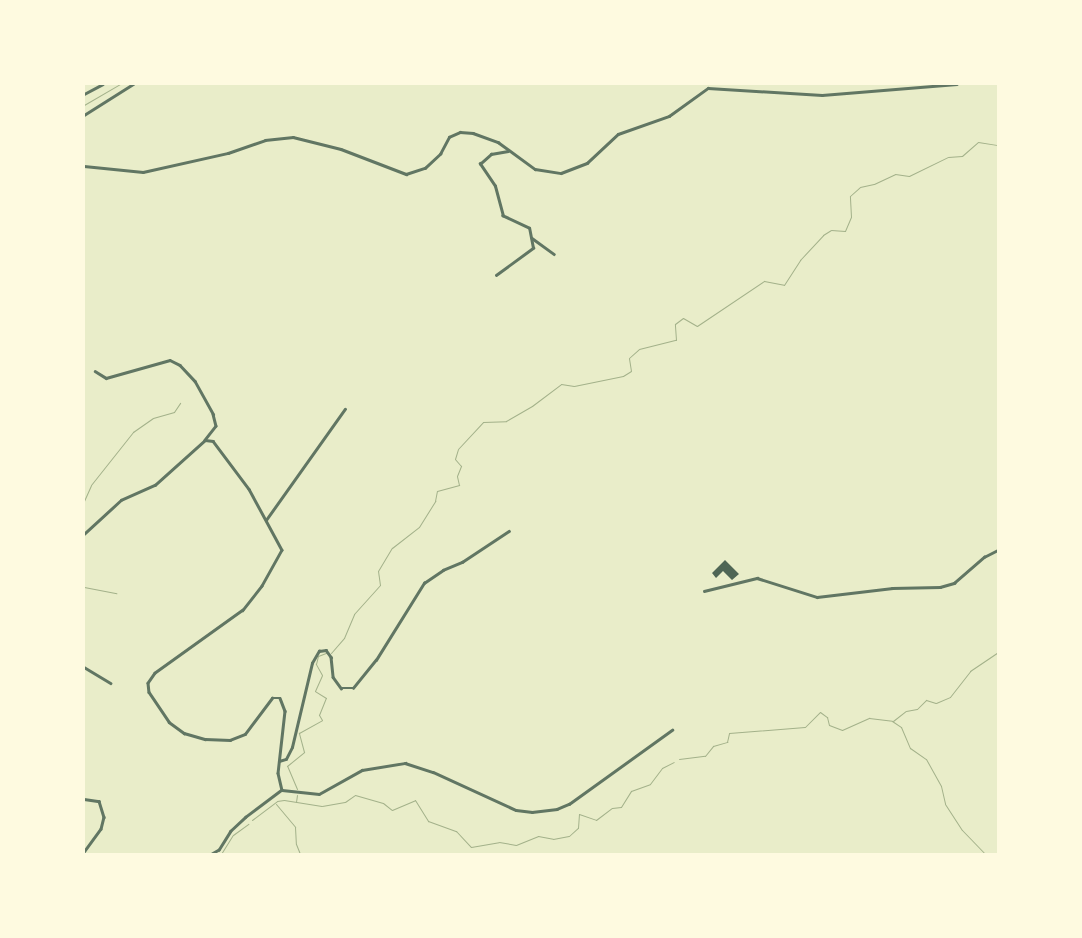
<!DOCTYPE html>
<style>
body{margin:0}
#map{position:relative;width:1082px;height:938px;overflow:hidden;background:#e9edc9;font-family:Rubik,sans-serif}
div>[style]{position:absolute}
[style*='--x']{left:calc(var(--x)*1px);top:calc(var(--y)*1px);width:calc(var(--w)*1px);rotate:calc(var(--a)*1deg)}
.stream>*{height:1px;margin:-0.5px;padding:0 0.5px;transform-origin:0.5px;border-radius:0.5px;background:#a3b18a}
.building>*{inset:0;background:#4f6655}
.minor>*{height:2.5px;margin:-1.25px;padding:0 1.25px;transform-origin:1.25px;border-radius:1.25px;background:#617663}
.tertiary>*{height:3px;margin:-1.5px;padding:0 1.5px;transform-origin:1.5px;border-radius:1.5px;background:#617663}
span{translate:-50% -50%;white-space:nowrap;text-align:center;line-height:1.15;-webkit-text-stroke:5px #fefae0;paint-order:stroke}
.frame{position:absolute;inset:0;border:85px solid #fefae0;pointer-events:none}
</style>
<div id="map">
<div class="stream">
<div style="--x:84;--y:105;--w:42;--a:-30.3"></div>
<div style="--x:84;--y:501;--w:17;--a:-66"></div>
<div style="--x:91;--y:485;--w:68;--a:-51.6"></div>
<div style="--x:133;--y:432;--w:24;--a:-35"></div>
<div style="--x:153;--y:418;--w:22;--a:-16"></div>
<div style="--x:174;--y:412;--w:11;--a:-56"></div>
<div style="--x:84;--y:587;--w:33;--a:11"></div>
<div style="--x:331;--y:653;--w:20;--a:-49"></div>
<div style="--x:344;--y:638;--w:26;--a:-67"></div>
<div style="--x:354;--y:614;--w:39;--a:-48"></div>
<div style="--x:380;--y:585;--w:14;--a:-98"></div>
<div style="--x:378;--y:571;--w:27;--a:-59"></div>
<div style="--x:392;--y:548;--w:34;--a:-38"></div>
<div style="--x:419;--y:527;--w:31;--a:-58"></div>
<div style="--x:435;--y:501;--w:10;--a:-79"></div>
<div style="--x:437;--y:491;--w:23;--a:-15"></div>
<div style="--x:459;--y:485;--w:9;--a:-103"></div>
<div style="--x:457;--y:476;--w:11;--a:-68"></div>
<div style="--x:461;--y:466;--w:9;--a:-131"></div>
<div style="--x:455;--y:459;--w:10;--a:-73"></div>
<div style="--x:458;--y:449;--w:37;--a:-47"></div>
<div style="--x:483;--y:422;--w:23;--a:-2"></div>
<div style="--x:506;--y:421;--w:30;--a:-30"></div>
<div style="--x:532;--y:406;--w:36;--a:-37"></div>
<div style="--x:561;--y:384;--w:13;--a:9"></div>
<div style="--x:574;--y:386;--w:50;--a:-11.5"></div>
<div style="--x:623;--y:376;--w:9;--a:-32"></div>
<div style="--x:631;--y:371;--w:13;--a:-99"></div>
<div style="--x:629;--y:358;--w:13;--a:-42"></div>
<div style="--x:639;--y:349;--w:38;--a:-14"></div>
<div style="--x:676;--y:340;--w:16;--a:-94"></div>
<div style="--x:675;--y:324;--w:10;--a:-37"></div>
<div style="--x:683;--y:318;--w:16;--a:30"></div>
<div style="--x:697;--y:326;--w:81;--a:-33.9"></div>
<div style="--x:764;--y:281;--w:20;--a:11"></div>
<div style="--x:784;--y:285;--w:30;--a:-57"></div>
<div style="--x:800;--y:260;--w:34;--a:-47"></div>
<div style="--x:823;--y:235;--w:9;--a:-32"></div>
<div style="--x:831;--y:230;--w:14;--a:4"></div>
<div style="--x:845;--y:231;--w:15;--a:-67"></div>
<div style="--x:851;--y:217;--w:21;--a:-93"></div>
<div style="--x:850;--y:196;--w:13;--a:-42"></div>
<div style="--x:860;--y:187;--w:14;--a:-12"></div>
<div style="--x:874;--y:184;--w:23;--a:-25"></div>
<div style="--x:895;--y:174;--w:14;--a:8"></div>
<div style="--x:909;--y:176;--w:43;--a:-26"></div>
<div style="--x:948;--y:157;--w:14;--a:-4"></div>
<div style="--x:962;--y:156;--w:21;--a:-41"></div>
<div style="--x:978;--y:142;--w:20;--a:9"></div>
<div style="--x:893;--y:721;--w:16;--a:-38"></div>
<div style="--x:906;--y:711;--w:11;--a:-10"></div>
<div style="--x:917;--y:709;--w:13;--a:-45"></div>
<div style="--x:926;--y:700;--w:10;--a:17"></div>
<div style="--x:936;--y:703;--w:15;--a:-23"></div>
<div style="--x:950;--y:697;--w:33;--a:-52"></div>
<div style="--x:970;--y:671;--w:34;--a:-34"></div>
<div style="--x:679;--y:759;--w:26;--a:-7"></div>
<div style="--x:705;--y:756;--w:13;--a:-51"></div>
<div style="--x:713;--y:746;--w:15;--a:-16"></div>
<div style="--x:727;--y:742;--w:9;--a:-77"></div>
<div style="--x:729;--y:733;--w:76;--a:-4.5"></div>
<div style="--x:805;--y:727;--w:21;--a:-45"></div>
<div style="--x:820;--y:712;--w:9;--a:36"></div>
<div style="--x:827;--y:717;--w:8;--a:76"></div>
<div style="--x:829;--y:725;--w:14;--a:21"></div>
<div style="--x:842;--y:730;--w:30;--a:-24"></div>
<div style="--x:869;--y:718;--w:23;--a:7"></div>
<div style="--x:892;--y:721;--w:11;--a:34"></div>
<div style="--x:901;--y:727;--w:23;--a:67"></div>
<div style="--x:910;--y:748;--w:19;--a:35"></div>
<div style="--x:926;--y:759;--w:31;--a:61"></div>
<div style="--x:941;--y:786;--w:18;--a:77"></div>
<div style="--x:945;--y:804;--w:31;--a:57"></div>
<div style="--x:962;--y:830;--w:33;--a:46"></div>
<div style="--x:297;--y:789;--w:25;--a:-113"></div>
<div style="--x:287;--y:766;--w:22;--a:-39"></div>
<div style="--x:304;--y:752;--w:20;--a:-105"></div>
<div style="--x:299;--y:733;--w:26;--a:-29"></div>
<div style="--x:322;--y:720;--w:6;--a:-121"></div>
<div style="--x:319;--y:715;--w:18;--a:-68"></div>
<div style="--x:326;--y:698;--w:13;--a:-148"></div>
<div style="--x:315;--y:691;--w:17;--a:-66"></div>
<div style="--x:322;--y:675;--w:13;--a:-119"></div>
<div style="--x:316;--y:664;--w:8;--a:-76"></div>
<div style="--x:318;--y:656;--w:9;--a:-21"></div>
<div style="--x:296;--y:802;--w:7;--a:-82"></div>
<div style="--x:276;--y:804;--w:30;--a:50"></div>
<div style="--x:295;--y:827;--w:17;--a:87"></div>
<div style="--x:296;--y:844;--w:11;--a:68"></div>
<div style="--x:252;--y:820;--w:31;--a:-37"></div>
<div style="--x:277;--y:801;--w:7;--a:-8"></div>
<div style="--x:284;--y:800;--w:38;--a:9"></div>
<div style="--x:322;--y:806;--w:23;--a:-10"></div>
<div style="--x:345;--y:802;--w:12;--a:-35"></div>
<div style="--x:355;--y:795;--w:29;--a:16"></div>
<div style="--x:383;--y:803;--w:11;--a:38"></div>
<div style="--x:392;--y:810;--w:25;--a:-23"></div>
<div style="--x:415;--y:800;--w:25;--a:58"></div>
<div style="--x:428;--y:821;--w:30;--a:20"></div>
<div style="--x:456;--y:831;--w:22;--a:47"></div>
<div style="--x:471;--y:847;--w:28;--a:-10"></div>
<div style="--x:499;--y:842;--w:17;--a:10"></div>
<div style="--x:516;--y:845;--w:24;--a:-22"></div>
<div style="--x:538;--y:836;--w:15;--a:11"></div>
<div style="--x:553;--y:839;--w:16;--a:-11"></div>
<div style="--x:569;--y:836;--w:12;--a:-42"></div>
<div style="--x:578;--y:828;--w:14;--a:-86"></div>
<div style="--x:579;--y:814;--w:18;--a:19"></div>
<div style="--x:596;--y:820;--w:20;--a:-37"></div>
<div style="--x:612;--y:808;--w:9;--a:-6"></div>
<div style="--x:621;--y:807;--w:19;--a:-58"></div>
<div style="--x:631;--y:791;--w:20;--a:-20"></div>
<div style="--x:650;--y:784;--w:20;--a:-53"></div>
<div style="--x:662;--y:768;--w:13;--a:-27"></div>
<div style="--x:221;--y:854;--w:22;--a:-58"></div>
<div style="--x:233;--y:835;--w:19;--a:-36"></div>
</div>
<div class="building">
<div style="clip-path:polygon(725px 560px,739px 574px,732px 580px,723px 571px,716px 578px,712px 573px)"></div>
</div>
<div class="minor">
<div style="--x:84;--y:115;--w:58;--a:-32.3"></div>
<div style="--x:84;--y:166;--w:59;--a:5.8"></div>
<div style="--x:143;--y:172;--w:87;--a:-12.6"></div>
<div style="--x:228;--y:153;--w:39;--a:-19"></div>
<div style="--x:265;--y:140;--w:28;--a:-6"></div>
<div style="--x:293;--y:137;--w:49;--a:14"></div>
<div style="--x:341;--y:149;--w:70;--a:21"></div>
<div style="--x:406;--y:174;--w:20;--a:-18"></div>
<div style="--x:425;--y:168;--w:21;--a:-43"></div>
<div style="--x:440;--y:154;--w:19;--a:-62"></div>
<div style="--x:449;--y:137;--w:12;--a:-24"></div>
<div style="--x:460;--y:132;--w:13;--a:4"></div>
<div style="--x:473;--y:133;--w:27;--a:20"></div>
<div style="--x:498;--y:142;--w:46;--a:36.1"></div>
<div style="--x:535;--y:169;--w:26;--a:9"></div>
<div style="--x:561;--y:173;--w:28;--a:-21"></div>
<div style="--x:587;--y:163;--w:42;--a:-43.1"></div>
<div style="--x:618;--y:134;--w:54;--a:-19.4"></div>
<div style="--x:669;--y:116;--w:48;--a:-35.7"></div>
<div style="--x:708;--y:88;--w:114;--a:3.5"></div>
<div style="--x:822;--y:95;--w:135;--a:-4.7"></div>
<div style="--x:532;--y:238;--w:27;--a:36"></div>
<div style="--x:496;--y:275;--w:46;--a:-36.1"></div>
<div style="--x:533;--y:248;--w:20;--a:-101"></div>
<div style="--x:529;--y:228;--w:29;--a:-155"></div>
<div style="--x:503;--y:216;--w:31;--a:-105"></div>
<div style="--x:495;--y:186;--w:27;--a:-124"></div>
<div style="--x:480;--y:164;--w:15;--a:-42"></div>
<div style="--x:491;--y:154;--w:17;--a:-10"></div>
<div style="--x:95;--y:371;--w:13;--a:32"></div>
<div style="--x:106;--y:378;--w:66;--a:-15.7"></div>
<div style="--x:170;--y:360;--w:11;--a:27"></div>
<div style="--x:180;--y:365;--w:22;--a:47"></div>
<div style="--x:195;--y:381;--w:38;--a:61"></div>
<div style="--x:213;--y:414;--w:12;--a:76"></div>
<div style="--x:216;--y:426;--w:18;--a:128"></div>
<div style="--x:266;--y:520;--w:136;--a:-54.6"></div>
<div style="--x:84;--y:534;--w:50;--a:-42.6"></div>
<div style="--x:121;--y:500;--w:37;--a:-24"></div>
<div style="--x:155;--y:485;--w:67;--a:-42"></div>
<div style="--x:205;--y:440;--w:8;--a:7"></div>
<div style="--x:213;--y:441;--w:60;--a:53.1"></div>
<div style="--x:249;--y:489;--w:69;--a:61.6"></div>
<div style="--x:282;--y:550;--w:41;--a:119.1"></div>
<div style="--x:262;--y:586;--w:31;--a:128"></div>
<div style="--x:243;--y:610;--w:108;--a:144.4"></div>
<div style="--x:155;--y:673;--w:12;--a:125"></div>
<div style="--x:148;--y:683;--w:9;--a:84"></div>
<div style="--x:149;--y:692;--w:36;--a:56"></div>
<div style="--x:169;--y:722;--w:19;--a:36"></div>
<div style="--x:184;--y:733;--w:22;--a:16"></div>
<div style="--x:205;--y:739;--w:25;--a:2"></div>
<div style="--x:230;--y:740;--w:16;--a:-22"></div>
<div style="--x:245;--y:734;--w:45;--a:-53.1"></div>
<div style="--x:272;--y:698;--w:8;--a:0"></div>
<div style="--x:280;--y:698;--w:14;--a:69"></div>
<div style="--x:285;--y:711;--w:62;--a:96.4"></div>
<div style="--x:278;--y:773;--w:17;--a:77"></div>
<div style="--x:282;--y:790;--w:45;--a:143.1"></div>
<div style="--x:246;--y:817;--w:21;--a:137"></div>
<div style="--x:231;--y:831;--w:22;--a:122"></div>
<div style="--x:219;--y:850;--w:8;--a:150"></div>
<div style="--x:704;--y:591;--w:55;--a:-13.8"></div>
<div style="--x:757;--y:578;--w:63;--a:17.6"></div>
<div style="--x:817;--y:597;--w:76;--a:-6.8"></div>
<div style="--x:892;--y:588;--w:48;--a:-1.2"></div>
<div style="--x:940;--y:587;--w:15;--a:-16"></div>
<div style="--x:954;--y:583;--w:40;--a:-41"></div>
<div style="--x:984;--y:557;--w:16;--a:-27"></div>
<div style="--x:84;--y:667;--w:31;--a:31"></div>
<div style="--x:279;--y:761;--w:7;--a:-16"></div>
<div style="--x:286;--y:759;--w:13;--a:-63"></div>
<div style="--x:292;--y:747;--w:86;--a:-76.6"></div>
<div style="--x:312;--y:663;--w:14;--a:-60"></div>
<div style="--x:319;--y:651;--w:7;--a:-8"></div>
<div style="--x:326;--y:650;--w:9;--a:54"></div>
<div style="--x:331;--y:657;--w:20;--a:84"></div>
<div style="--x:333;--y:677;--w:14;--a:54"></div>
<div style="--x:341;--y:688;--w:12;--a:0"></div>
<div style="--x:353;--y:688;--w:36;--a:-51"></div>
<div style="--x:376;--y:660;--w:91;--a:-58.1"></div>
<div style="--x:424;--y:583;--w:23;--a:-34"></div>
<div style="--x:443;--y:570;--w:21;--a:-23"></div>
<div style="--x:462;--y:562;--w:56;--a:-33.4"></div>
<div style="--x:282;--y:790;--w:37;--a:6"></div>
<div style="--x:319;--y:794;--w:49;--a:-29.2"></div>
<div style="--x:362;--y:770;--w:44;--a:-9.2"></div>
<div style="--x:405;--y:763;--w:29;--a:18"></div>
<div style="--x:433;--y:772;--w:91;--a:24.6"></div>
<div style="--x:516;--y:810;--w:16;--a:7"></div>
<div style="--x:532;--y:812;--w:25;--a:-7"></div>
<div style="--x:557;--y:809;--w:13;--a:-23"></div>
<div style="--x:569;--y:804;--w:127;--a:-35.7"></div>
<div style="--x:84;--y:799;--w:15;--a:8"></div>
<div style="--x:99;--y:801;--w:17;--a:73"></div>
<div style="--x:104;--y:817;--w:12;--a:104"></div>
<div style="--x:101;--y:829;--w:29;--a:126"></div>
</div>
<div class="tertiary">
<div style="--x:84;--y:94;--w:21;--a:-28"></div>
</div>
<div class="frame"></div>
</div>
